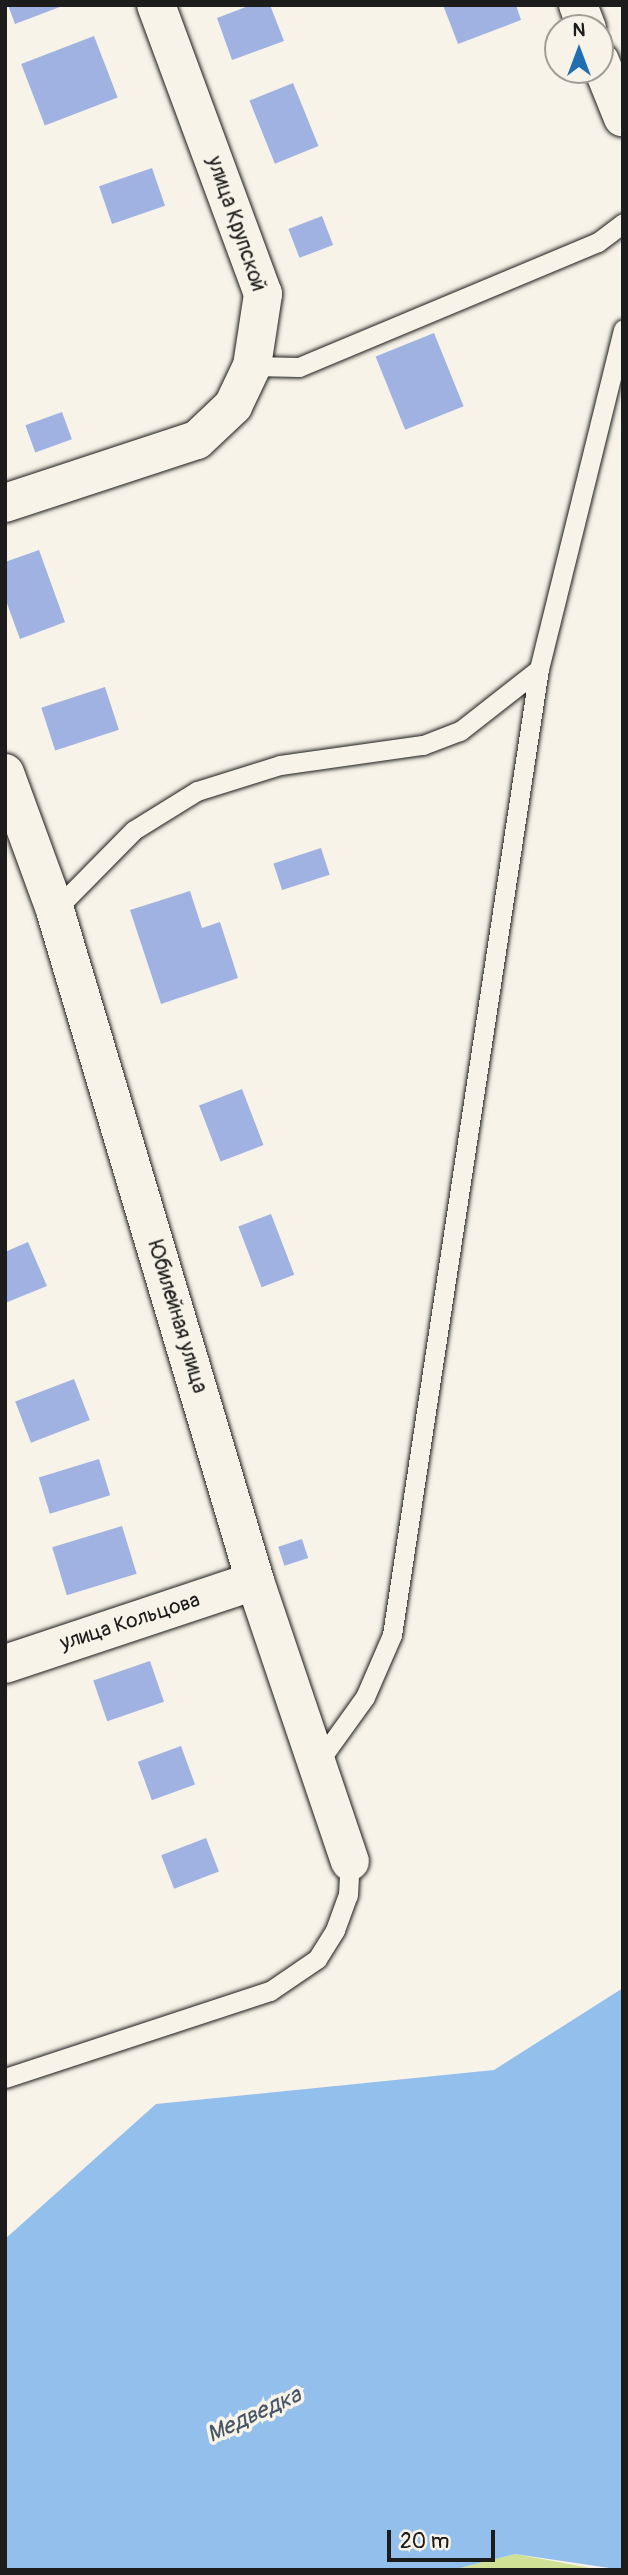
<!DOCTYPE html>
<meta charset="utf-8">
<style>
body{margin:0}
#map{position:relative;width:628px;height:2575px;overflow:hidden;background:#f7f3e8;font-family:Pangolin,sans-serif}
div>[style]{position:absolute}
[style*='--x']{left:calc(var(--x)*1px);top:calc(var(--y)*1px);width:calc(var(--w)*1px);rotate:calc(var(--a)*1deg)}
.green>*{inset:0;background:#d0e195}
.water>*{inset:0;background:#92bfec}
.building>*{inset:0;background:#a0b2e1;transform-origin:0 0}
.roads{filter:drop-shadow(0 0 2px #1c1c1c) drop-shadow(0 0 2px #1c1c1c)}
.service>*{height:19px;margin:-9.5px;padding:0 9.5px;transform-origin:9.5px;border-radius:9.5px;background:#f7f3e8}
.minor>*{height:38px;margin:-19px;padding:0 19px;transform-origin:19px;border-radius:19px;background:#f7f3e8}
span{translate:-50% -50%;white-space:nowrap;text-align:center;line-height:1.15;-webkit-text-stroke:7px #f7f3e8;paint-order:stroke}
.street-label{font-size:21px;color:#1c1c1c}
.water-label{font-size:23px;color:#455565;font-style:italic}
.frame{position:absolute;inset:0;border:7px solid #1c1c1c;pointer-events:none}
.north{position:absolute;left:544px;top:14px;width:70px;height:70px;box-sizing:border-box;background:#f7f3e8;border:2px solid #9f9d96;border-radius:50%;rotate:0deg;font-size:19px;font-weight:700;line-height:28px;text-align:center;color:#1c1c1c}
.north::after{content:'';display:block;margin:auto;width:24px;height:32px;background:#1f6fb2;clip-path:polygon(50% 0,100% 100%,50% 72%,0 100%)}
.scale{position:absolute;left:387px;top:2530px;width:108px;height:32px;box-sizing:border-box;border:4px solid #1c1c1c;border-top:0;padding-left:9px;font-size:21px;line-height:24px;white-space:nowrap;color:#1c1c1c;-webkit-text-stroke:5px #f7f3e8;paint-order:stroke}
</style>
<div id="map">
<div class="green">
<div style="clip-path:polygon(515px 2554px,601px 2570px,452px 2570px)"></div>
</div>
<div class="water">
<div style="clip-path:polygon(623px 1988px,623px 2570px,515px 2554px,452px 2570px,5px 2570px,5px 2239px,156px 2104px,494px 2070px)"></div>
</div>
<div class="building">
<div style="clip-path:polygon(8px 5px,65px 5px,15px 24px)"></div>
<div style="clip-path:polygon(251px 5px,270px 5px,284px 41px,232px 60px,217px 18px)"></div>
<div style="clip-path:polygon(443px 5px,516px 5px,521px 20px,458px 44px)"></div>
<div style="left:94px;top:36px;width:66px;height:78px;rotate:69deg"></div>
<div style="left:293px;top:83px;width:68px;height:47px;rotate:68deg"></div>
<div style="left:152px;top:168px;width:40px;height:56px;rotate:71deg"></div>
<div style="left:322px;top:216px;width:31px;height:36px;rotate:69deg"></div>
<div style="left:434px;top:333px;width:79px;height:63px;rotate:68deg"></div>
<div style="left:62px;top:412px;width:29px;height:39px;rotate:70deg"></div>
<div style="clip-path:polygon(39px 550px,65px 622px,20px 639px,5px 598px,5px 562px)"></div>
<div style="left:105px;top:687px;width:45px;height:67px;rotate:72deg"></div>
<div style="left:321px;top:848px;width:28px;height:50px;rotate:72deg"></div>
<div style="clip-path:polygon(190px 891px,202px 928px,220px 922px,238px 978px,161px 1004px,130px 910px)"></div>
<div style="left:242px;top:1089px;width:60px;height:46px;rotate:69deg"></div>
<div style="left:271px;top:1214px;width:65px;height:35px;rotate:69deg"></div>
<div style="clip-path:polygon(28px 1242px,47px 1286px,5px 1303px,5px 1252px)"></div>
<div style="left:74px;top:1379px;width:44px;height:63px;rotate:69deg"></div>
<div style="left:99px;top:1459px;width:38px;height:63px;rotate:73deg"></div>
<div style="left:122px;top:1526px;width:50px;height:73px;rotate:73deg"></div>
<div style="left:302px;top:1539px;width:20px;height:25px;rotate:72deg"></div>
<div style="left:150px;top:1661px;width:43px;height:60px;rotate:71deg"></div>
<div style="left:181px;top:1746px;width:41px;height:46px;rotate:70deg"></div>
<div style="left:206px;top:1838px;width:36px;height:48px;rotate:69deg"></div>
</div>
<div class="roads">
<div class="service">
<div style="--x:252;--y:366;--w:47;--a:1.2"></div>
<div style="--x:299;--y:367;--w:324;--a:-22.7"></div>
<div style="--x:598;--y:242;--w:31;--a:-37"></div>
<div style="--x:55;--y:910;--w:112;--a:-45.4"></div>
<div style="--x:134;--y:830;--w:74;--a:-31.8"></div>
<div style="--x:197;--y:791;--w:87;--a:-17.4"></div>
<div style="--x:280;--y:765;--w:144;--a:-8"></div>
<div style="--x:423;--y:745;--w:40;--a:-21"></div>
<div style="--x:460;--y:731;--w:100;--a:-38.1"></div>
<div style="--x:319;--y:1761;--w:79;--a:-54.3"></div>
<div style="--x:365;--y:1697;--w:68;--a:-66.5"></div>
<div style="--x:392;--y:1635;--w:977;--a:-81.35"></div>
<div style="--x:539;--y:669;--w:350;--a:-76.1"></div>
<div style="--x:5;--y:2078;--w:279;--a:-18.2"></div>
<div style="--x:270;--y:1991;--w:57;--a:-34.2"></div>
<div style="--x:317;--y:1959;--w:34;--a:-58"></div>
<div style="--x:335;--y:1930;--w:37;--a:-70"></div>
<div style="--x:348;--y:1895;--w:34;--a:-87"></div>
</div>
<div class="minor">
<div style="--x:578;--y:5;--w:25;--a:69"></div>
<div style="--x:600;--y:61;--w:61;--a:68"></div>
<div style="--x:5;--y:503;--w:202;--a:-18.2"></div>
<div style="--x:197;--y:440;--w:50;--a:-43.4"></div>
<div style="--x:233;--y:406;--w:44;--a:-64.6"></div>
<div style="--x:252;--y:366;--w:73;--a:-81.3"></div>
<div style="--x:263;--y:294;--w:308;--a:-110.3"></div>
<div style="--x:5;--y:773;--w:146;--a:69.9"></div>
<div style="--x:55;--y:910;--w:700;--a:73.4"></div>
<div style="--x:255;--y:1581;--w:296;--a:71.3"></div>
<div style="--x:5;--y:1664;--w:263;--a:-18.4"></div>
</div>
</div>
<div class="street-label">
<span style="left:236px;top:224px;rotate:71deg">улица Крупской</span>
<span style="left:177px;top:1317px;rotate:73deg">Юбилейная улица</span>
<span style="left:130px;top:1622px;rotate:-18deg">улица Кольцова</span>
</div>
<div class="water-label">
<span style="left:254px;top:2415px;rotate:-25deg">Медведка</span>
</div>
<div class="frame"></div>
<div class="north">N</div>
<div class="scale">20 m</div>
</div>
